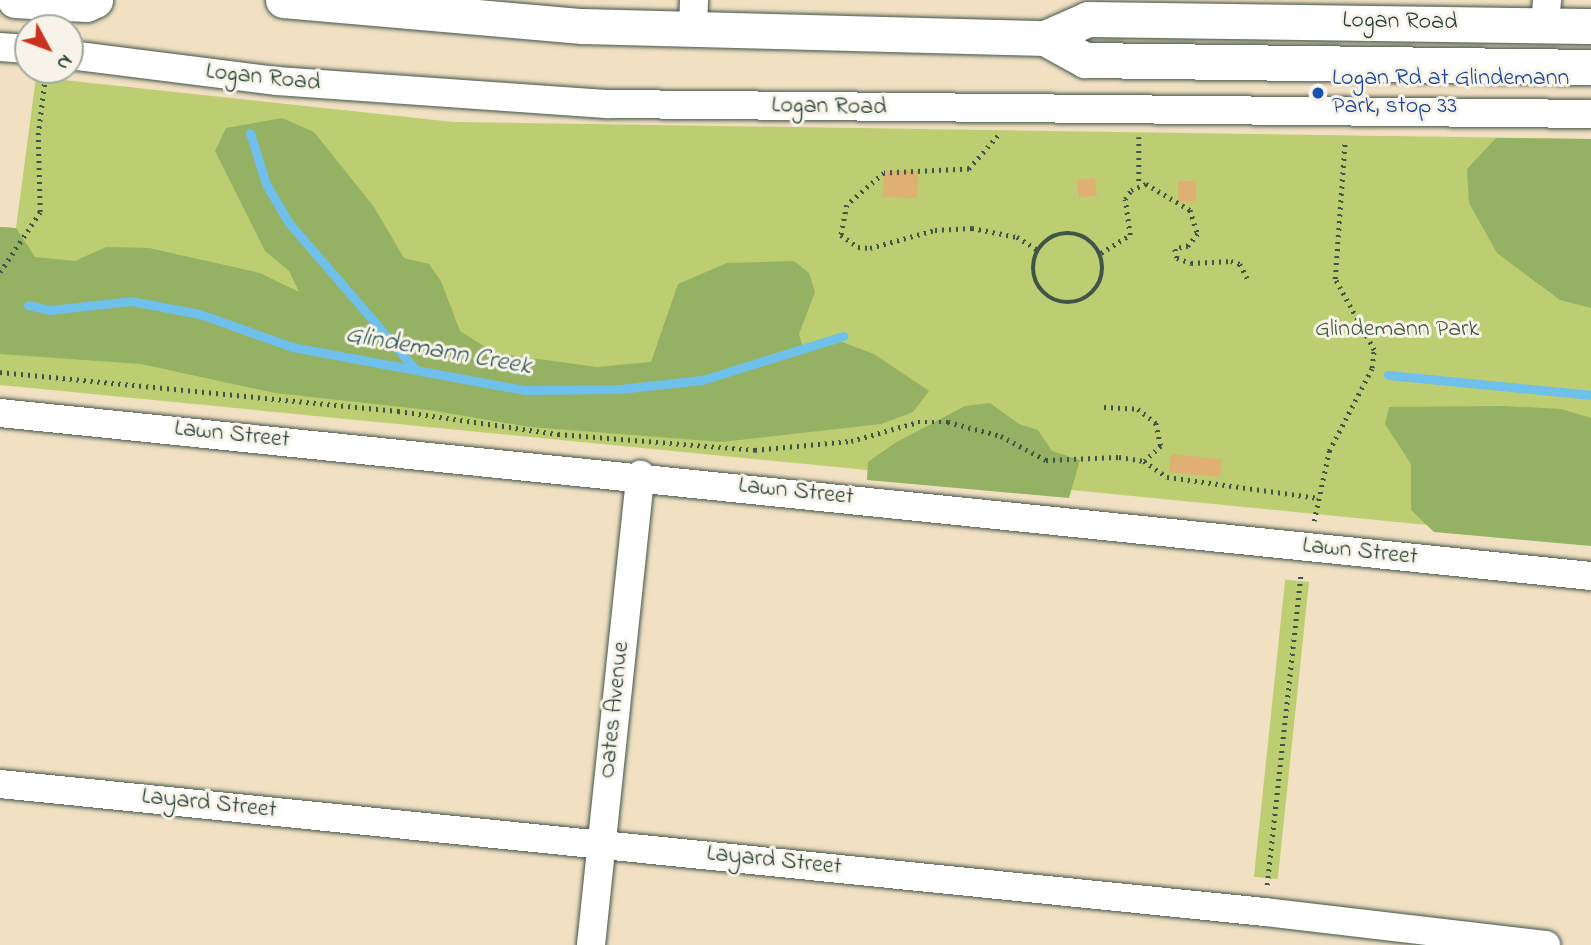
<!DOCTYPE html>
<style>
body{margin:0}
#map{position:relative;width:1591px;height:945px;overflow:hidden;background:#f2e0c3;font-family:"Indie Flower",sans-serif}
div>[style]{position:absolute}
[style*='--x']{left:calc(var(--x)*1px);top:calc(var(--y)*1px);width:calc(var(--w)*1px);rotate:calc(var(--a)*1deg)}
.green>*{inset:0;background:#bcce71;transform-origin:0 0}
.forest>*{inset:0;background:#95b163}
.stream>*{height:9px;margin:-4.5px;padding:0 4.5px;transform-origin:4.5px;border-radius:4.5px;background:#6fc0ea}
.building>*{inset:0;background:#dfb072;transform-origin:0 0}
.path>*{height:4.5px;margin-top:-2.25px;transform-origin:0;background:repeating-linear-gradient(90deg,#3f5549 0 2px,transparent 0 7px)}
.path>.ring{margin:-2.25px;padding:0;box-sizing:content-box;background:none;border:4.5px solid #3f5549;border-radius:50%}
.roads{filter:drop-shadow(0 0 2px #3f5549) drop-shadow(0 0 2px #3f5549)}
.minor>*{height:28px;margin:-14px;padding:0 14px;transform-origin:14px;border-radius:14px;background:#fff}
.major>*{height:35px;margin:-17.5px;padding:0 17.5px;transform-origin:17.5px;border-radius:17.5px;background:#fff}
.dots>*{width:19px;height:19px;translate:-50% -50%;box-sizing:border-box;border:4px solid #f7f3e8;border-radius:50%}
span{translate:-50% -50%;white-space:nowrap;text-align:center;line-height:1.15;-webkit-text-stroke:6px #f7f3e8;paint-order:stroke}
.street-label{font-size:24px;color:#1f3d34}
.transit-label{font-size:24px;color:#164399}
.left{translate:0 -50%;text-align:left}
.park-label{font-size:24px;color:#3e5a40}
.water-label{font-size:26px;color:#2f5758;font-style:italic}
.north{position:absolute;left:14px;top:14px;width:70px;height:70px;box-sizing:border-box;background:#f7f3e8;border:2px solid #a1aaa0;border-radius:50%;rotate:131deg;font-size:19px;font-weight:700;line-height:28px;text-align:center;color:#1f3d34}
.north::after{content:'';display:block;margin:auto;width:24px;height:32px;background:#c8321e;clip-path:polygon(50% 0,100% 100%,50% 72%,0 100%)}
</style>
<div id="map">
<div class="green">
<div style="clip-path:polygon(36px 77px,454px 122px,1591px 139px,1591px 541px,0 385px,0 227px,16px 228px)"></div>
<div style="left:1309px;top:582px;width:299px;height:24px;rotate:96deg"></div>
</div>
<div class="forest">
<div style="clip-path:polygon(282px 118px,314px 132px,374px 207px,404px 258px,429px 264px,441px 281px,460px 331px,495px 353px,597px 367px,651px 362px,678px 284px,727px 263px,794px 261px,809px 273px,815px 292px,799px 334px,804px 352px,842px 342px,874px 354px,929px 391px,913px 412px,881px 424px,722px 442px,530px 427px,429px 410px,275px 393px,141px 364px,0 354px,0 227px,16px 228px,35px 257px,75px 261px,106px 247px,149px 248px,260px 273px,299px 292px,289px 271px,265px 251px,215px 151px,226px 128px)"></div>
<div style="clip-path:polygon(1496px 138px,1591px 139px,1591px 308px,1560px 300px,1497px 253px,1469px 203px,1467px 169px)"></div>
<div style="clip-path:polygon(990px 403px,1019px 424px,1038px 430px,1052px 451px,1080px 460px,1069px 498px,867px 480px,868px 462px,895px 443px,965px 406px)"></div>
<div style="clip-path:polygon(1504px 406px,1561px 409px,1591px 418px,1591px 546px,1434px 532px,1411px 510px,1411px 464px,1385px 424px,1389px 407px)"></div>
</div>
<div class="stream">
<div style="--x:250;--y:133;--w:53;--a:72.6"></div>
<div style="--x:266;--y:184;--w:45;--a:59.5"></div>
<div style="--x:289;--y:223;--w:191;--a:49.2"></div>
<div style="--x:28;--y:305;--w:23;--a:13"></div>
<div style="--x:50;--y:310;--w:81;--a:-6.3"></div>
<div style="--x:131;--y:301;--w:70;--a:10.7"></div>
<div style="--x:200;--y:314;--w:98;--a:19.7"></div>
<div style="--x:292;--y:347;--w:237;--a:10.5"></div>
<div style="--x:525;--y:390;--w:95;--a:-0.6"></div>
<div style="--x:620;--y:389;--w:82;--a:-6.3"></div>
<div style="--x:702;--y:380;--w:148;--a:-17.3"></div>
<div style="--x:1388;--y:375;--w:204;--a:5.6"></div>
</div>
<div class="building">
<div style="left:884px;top:170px;width:34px;height:27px;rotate:2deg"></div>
<div style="left:1095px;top:178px;width:18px;height:18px;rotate:84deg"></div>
<div style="left:1178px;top:181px;width:18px;height:20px"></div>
<div style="left:1171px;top:454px;width:51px;height:18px;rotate:6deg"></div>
</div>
<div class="path">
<div style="--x:998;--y:136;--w:44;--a:131.3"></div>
<div style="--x:969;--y:169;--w:85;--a:177.3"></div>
<div style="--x:884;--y:173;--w:49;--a:139.1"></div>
<div style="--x:847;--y:205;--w:31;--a:101"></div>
<div style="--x:841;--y:235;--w:21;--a:35"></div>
<div style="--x:858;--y:247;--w:12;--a:5"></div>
<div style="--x:870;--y:248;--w:67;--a:-15.5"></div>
<div style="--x:935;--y:230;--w:37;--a:-3"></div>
<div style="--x:972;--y:228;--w:46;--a:11.3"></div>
<div style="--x:1017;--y:237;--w:25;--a:32"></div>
<div style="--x:1139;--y:137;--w:48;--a:90"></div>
<div class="ring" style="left:1033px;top:233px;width:65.5px;height:65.5px"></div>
<div style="--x:1101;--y:253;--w:34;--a:-32"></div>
<div style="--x:1130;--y:235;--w:36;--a:-98"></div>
<div style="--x:1125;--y:199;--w:11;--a:-56"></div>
<div style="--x:1131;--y:190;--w:16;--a:-22"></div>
<div style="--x:1146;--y:184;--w:51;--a:30.6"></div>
<div style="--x:1190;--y:210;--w:25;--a:72"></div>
<div style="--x:1198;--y:234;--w:16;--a:130"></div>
<div style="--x:1188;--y:246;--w:13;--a:167"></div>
<div style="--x:1175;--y:249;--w:9;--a:77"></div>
<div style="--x:1177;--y:258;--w:15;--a:20"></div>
<div style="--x:1191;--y:263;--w:40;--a:-2.9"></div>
<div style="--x:1231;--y:261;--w:9;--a:18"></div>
<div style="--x:1240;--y:264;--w:16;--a:63"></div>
<div style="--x:0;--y:272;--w:72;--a:-56.3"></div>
<div style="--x:40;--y:212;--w:77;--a:-91.5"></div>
<div style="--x:38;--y:135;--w:65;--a:-83"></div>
<div style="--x:0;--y:372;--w:400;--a:5.6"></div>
<div style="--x:398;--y:411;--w:162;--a:8.2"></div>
<div style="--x:558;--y:434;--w:198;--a:4.6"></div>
<div style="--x:755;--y:450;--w:96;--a:-5.4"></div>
<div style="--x:851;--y:441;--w:70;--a:-15.8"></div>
<div style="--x:918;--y:422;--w:30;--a:0"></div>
<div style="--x:948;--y:422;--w:55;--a:14.8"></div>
<div style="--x:1001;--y:436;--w:51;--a:28.1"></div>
<div style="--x:1046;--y:460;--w:73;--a:-2.4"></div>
<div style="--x:1119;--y:457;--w:25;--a:9"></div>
<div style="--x:1144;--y:461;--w:28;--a:35"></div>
<div style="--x:1167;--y:477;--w:153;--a:7.9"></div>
<div style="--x:1104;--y:407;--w:34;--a:3"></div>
<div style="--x:1138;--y:409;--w:23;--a:38"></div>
<div style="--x:1156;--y:423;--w:24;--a:78"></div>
<div style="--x:1161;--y:446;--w:22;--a:137"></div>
<div style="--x:1314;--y:521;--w:72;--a:-77.9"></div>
<div style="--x:1329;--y:451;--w:93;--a:-62.6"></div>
<div style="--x:1372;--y:368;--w:18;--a:-84"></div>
<div style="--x:1374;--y:350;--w:81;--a:-118.8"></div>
<div style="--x:1335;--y:279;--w:139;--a:-85.9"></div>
<div style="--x:1267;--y:885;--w:314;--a:-83.8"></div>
</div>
<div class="roads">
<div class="minor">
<div style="--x:1545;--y:24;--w:24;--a:-85"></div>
<div style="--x:693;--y:29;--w:29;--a:-88"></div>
<div style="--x:0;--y:47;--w:28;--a:4"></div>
<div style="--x:70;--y:55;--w:209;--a:7.2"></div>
<div style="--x:277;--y:81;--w:333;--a:4"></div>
<div style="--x:609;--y:104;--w:982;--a:0.58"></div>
<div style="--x:0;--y:413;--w:1599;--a:5.85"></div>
<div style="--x:0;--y:784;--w:1271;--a:5.78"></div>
<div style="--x:1265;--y:912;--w:283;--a:6.7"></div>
<div style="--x:591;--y:945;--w:473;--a:-84"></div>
</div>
<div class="major">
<div style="--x:15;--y:0;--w:71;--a:3.2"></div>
<div style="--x:86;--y:4;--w:10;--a:-24"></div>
<div style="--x:283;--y:0;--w:300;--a:5"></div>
<div style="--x:582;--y:26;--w:463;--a:1.5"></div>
<div style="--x:1045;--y:38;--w:47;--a:-23.8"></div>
<div style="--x:1088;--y:19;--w:503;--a:0.8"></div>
<div style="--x:1045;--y:38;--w:46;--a:28.8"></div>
<div style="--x:1085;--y:60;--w:506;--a:0.79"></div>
</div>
</div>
<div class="dots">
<div style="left:1318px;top:93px;background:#1a4fb4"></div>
</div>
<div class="street-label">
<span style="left:1400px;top:22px;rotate:1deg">Logan Road</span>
<span style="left:263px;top:78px;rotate:6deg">Logan Road</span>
<span style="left:829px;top:107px;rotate:1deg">Logan Road</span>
<span style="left:232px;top:435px;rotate:6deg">Lawn Street</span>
<span style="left:796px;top:492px;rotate:6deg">Lawn Street</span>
<span style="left:1360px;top:552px;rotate:6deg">Lawn Street</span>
<span style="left:615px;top:710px;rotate:-84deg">Oates Avenue</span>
<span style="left:209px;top:804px;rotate:6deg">Layard Street</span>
<span style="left:774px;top:861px;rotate:6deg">Layard Street</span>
</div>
<div class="transit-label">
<span class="left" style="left:1332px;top:93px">Logan Rd at Glindemann<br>Park, stop 33</span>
</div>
<div class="park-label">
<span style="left:1397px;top:330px">Glindemann Park</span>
</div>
<div class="water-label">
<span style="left:438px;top:352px;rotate:10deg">Glindemann Creek</span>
</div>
<div class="north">N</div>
</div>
